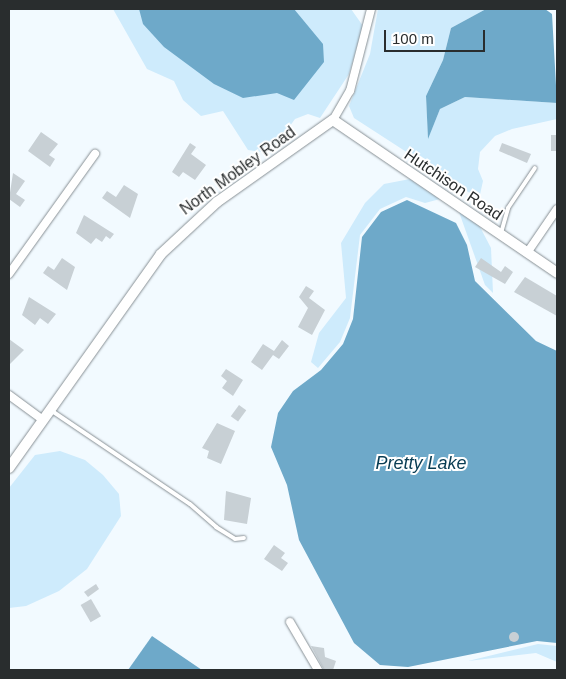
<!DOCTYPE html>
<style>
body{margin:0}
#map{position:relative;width:566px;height:679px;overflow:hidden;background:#f2faff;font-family:Helvetica,sans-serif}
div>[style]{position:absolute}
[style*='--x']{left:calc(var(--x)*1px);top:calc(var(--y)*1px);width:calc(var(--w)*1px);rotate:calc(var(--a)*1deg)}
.green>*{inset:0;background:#ceebfc}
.water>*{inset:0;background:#6ea9c9}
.building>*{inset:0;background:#c8d0d5;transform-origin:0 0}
.round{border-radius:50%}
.roads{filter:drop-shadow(0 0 1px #889095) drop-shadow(0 0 1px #889095)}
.lane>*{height:4px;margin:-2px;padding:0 2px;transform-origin:2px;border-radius:2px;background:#fff}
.street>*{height:8px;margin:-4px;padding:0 4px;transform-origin:4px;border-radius:4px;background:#fff}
.secondary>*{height:10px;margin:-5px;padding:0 5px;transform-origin:5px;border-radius:5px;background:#fff}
span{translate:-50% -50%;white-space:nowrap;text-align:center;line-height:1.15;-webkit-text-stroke:4px #fff;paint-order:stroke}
.street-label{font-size:16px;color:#292d2e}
.water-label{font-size:18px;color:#083c53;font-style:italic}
.frame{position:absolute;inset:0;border:10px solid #292d2e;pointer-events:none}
.scale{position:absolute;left:384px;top:30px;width:101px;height:22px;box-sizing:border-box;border:2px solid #292d2e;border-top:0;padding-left:6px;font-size:15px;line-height:18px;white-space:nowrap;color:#292d2e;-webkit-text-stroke:4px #fff;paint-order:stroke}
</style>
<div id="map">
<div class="green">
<div style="clip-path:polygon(113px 9px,351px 9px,363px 26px,349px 74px,320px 118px,308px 114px,295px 119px,277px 144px,262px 152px,248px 150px,223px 111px,201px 116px,183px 100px,174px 81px,147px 69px)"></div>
<div style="clip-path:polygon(378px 9px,486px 9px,451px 28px,443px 60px,426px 96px,428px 138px,440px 109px,465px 97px,557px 103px,557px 119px,512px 129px,495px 136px,480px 152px,478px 169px,483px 181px,479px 199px,354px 118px,349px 106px,370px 54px)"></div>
<div style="clip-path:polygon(410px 179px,440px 199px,425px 203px,406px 197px,380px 209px,360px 235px,350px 318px,340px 342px,318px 368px,311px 362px,319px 333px,346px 298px,341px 243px,365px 203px,384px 184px)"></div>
<div style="clip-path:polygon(459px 212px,479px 225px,491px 248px,493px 293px,485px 285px)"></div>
<div style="clip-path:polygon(60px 451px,85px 460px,103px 475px,119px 494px,121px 516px,87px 569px,59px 591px,26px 606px,9px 608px,9px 488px,35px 455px)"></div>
<div style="clip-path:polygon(538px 644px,557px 646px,557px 662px,536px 653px,468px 661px)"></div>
</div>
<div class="water">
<div style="clip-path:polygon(139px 9px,294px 9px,323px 44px,324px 62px,294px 100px,277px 93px,243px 98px,214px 84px,164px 47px,143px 24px)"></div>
<div style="clip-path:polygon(486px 9px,545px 9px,552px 14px,557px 103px,465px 97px,440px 109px,428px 139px,426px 96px,443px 60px,451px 28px)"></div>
<div style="clip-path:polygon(407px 200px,456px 223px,467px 245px,475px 281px,536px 341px,557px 351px,557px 643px,537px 641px,408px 667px,380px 665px,354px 643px,299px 540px,287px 485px,271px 447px,278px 413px,293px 391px,321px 370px,343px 344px,353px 319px,362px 237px,381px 212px)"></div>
<div style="clip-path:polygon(152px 636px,202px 670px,128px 670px)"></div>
</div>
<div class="building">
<div style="clip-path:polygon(41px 132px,58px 144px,49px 155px,55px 159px,50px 167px,28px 151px)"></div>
<div style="left:551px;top:135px;width:6px;height:16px"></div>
<div style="clip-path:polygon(190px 143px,196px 147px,191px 154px,206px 165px,195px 180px,183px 172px,179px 177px,172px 172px)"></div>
<div style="clip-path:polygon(502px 143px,531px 154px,527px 163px,499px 151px)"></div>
<div style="clip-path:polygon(13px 173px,25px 181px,16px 194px,25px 200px,20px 207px,9px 199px)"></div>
<div style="clip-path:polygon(124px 185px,138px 194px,130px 218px,102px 198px,107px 191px,116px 197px)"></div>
<div style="clip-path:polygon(84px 215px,114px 234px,110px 239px,106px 236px,102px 242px,96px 238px,91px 244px,76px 233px)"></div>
<div style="clip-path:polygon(62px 258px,75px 267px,67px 290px,43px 273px,48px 266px,54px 270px)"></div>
<div style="clip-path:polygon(481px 258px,501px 272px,505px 266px,513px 272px,505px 284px,475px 267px)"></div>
<div style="clip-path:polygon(525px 277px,557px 296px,557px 316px,514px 292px)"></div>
<div style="clip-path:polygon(306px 286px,314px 291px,309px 298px,325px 310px,312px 335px,298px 327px,308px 308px,299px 297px)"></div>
<div style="clip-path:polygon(29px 297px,56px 314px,48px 324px,40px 318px,35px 325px,22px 315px)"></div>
<div style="clip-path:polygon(9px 339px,24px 350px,9px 365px)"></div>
<div style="clip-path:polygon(282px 340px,289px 346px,279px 359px,273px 355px,262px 370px,251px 362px,263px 344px,274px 351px)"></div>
<div style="clip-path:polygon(226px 369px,243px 380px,233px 396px,222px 388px,227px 381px,221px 376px)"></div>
<div style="left:239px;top:405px;width:9px;height:14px;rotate:36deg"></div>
<div style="clip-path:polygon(217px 423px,235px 431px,221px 464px,207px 458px,209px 451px,202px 448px)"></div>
<div style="clip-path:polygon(226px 491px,251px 498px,247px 524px,224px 520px)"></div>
<div style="clip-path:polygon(274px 545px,285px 553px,281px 558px,288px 563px,282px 571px,264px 559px)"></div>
<div style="clip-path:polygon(96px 584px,99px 589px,88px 597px,84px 592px)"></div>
<div style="left:91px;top:599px;width:20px;height:12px;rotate:60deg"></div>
<div class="round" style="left:509px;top:632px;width:10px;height:10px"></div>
<div style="clip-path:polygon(311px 646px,324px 648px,325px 657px,336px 661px,333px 670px,324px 670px)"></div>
</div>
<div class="roads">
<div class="lane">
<div style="--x:501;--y:233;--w:26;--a:-74"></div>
<div style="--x:508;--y:208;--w:48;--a:-56"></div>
<div style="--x:52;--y:411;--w:166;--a:34"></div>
<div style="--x:190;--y:504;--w:35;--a:41"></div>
<div style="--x:216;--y:527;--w:22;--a:32"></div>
<div style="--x:235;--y:539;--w:9;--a:-6"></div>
</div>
<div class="street">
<div style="--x:333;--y:120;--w:34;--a:-60"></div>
<div style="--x:350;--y:91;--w:85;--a:-75.6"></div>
<div style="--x:527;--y:253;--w:53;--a:-55.7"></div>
<div style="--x:9;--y:274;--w:148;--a:-54.4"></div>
<div style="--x:9;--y:395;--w:42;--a:36.3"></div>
<div style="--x:290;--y:622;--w:56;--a:59.7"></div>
</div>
<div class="secondary">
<div style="--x:9;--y:468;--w:262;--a:-54.6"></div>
<div style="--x:161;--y:254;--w:76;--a:-42.9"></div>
<div style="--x:217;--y:202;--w:142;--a:-35.3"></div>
<div style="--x:333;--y:120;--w:271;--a:34.3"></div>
</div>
</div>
<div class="street-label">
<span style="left:238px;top:171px;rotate:-36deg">North Mobley Road</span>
<span style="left:453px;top:185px;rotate:34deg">Hutchison Road</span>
</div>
<div class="water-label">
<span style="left:421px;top:463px">Pretty Lake</span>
</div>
<div class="frame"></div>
<div class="scale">100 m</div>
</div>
